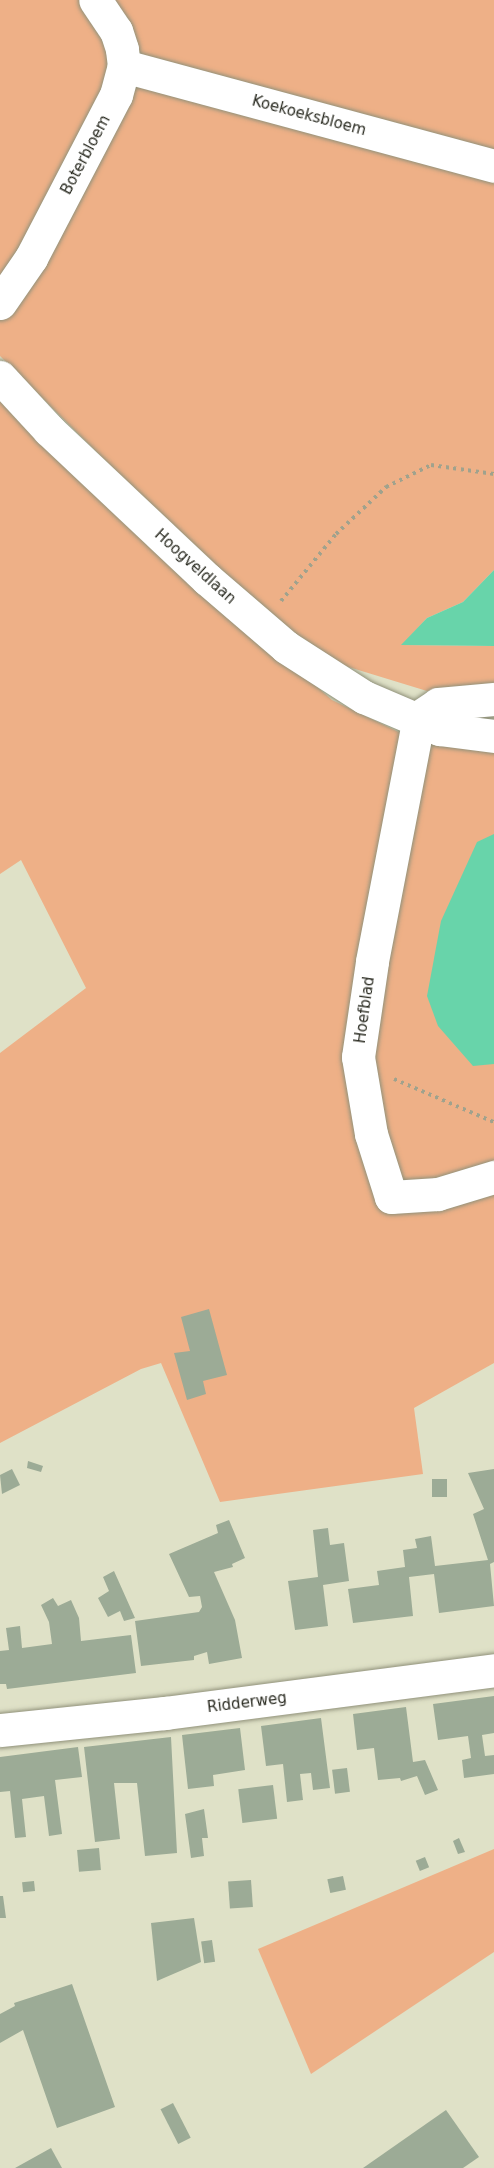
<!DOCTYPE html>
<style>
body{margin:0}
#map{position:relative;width:494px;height:2168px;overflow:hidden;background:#dfe1c7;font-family:"DejaVu Sans",sans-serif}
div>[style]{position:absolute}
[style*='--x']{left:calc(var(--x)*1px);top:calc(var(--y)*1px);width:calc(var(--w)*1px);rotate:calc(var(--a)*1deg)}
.green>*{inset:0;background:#eeb087}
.water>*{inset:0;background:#68d4aa}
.building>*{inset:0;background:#9cab96;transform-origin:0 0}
.path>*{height:4px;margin-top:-2px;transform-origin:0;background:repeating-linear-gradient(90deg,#a0a28d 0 3px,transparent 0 7.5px)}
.roads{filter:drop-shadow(0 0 2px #90917a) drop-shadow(0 0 2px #90917a)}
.street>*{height:33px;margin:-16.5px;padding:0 16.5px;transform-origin:16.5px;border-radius:16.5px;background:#fff}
span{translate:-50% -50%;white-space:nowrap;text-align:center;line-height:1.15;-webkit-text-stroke:6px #fff;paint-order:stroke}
.street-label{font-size:15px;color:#292a20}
</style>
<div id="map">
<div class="green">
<div style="clip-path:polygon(0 0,494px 0,494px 570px,463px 602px,427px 618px,402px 645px,494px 646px,494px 691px,427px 691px,342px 665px,245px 599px,0 356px)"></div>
<div style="clip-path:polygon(0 395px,159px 549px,332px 700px,409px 737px,494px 747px,494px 1363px,414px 1408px,423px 1474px,220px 1502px,161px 1363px,141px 1369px,0 1443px,0 1053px,86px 988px,21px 860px,0 874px)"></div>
<div style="clip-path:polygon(494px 1849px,494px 1952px,311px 2074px,258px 1949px)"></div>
</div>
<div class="water">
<div style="clip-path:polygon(494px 570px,494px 646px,401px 645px,427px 618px,463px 602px)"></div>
<div style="clip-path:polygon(494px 834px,494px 1064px,473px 1066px,438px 1026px,427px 996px,441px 921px,477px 842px)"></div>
</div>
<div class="building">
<div style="clip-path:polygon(209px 1309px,227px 1375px,203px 1381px,206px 1394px,187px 1400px,174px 1353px,190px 1351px,181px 1317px)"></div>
<div style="clip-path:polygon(28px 1461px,43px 1466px,41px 1472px,27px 1468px)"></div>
<div style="clip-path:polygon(12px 1469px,20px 1485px,2px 1494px,0 1475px)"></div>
<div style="clip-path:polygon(494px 1469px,494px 1562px,490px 1564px,494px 1606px,439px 1613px,434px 1574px,409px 1577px,413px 1616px,353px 1623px,348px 1589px,379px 1585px,377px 1571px,405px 1567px,403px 1550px,417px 1548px,415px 1539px,431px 1536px,435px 1566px,488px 1560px,473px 1514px,484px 1509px,468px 1473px)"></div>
<div style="left:447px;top:1479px;width:18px;height:15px;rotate:90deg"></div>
<div style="clip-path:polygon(229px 1520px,245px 1558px,232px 1564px,233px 1567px,214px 1572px,235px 1620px,242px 1658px,209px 1664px,207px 1652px,194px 1656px,194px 1660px,141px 1666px,135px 1621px,199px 1612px,202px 1607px,200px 1596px,189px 1597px,169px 1554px,218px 1533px,216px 1525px)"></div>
<div style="clip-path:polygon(328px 1528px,330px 1545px,344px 1543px,349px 1581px,323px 1585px,328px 1626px,295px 1630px,288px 1581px,318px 1577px,313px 1530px)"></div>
<div style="clip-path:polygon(114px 1571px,135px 1618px,124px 1621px,120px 1611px,108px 1617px,98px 1598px,109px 1591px,103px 1577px)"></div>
<div style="clip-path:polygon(53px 1598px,58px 1606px,71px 1600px,79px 1618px,81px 1641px,131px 1635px,136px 1673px,7px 1689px,6px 1684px,0 1684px,0 1651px,9px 1650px,6px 1628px,20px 1626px,22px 1648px,52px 1644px,49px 1622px,41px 1605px)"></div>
<div style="clip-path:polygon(494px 1696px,494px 1733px,482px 1735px,485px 1756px,494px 1755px,494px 1774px,464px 1778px,462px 1760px,471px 1758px,468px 1736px,438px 1740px,433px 1704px)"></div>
<div style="clip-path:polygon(406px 1707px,413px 1762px,425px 1760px,438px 1790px,425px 1795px,417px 1776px,401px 1781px,400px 1778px,378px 1780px,374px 1748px,357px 1750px,353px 1714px)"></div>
<div style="clip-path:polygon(321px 1718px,330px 1788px,313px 1790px,311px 1773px,300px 1774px,303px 1800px,287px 1802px,283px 1764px,266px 1766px,261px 1726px)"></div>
<div style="clip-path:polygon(240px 1728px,245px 1770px,213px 1775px,214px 1786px,188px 1789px,182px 1735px)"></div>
<div style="clip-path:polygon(171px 1737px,177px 1853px,145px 1856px,137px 1783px,114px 1783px,120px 1839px,95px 1842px,84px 1747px)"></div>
<div style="clip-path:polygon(78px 1747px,82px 1777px,55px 1780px,62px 1834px,49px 1836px,44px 1796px,22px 1799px,26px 1837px,15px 1838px,10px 1791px,0 1792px,0 1757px)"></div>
<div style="left:347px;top:1768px;width:24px;height:15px;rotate:83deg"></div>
<div style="left:273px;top:1785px;width:34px;height:35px;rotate:83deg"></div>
<div style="clip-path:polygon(204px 1809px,208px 1838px,202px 1838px,204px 1856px,191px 1858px,185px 1814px)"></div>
<div style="clip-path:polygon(459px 1838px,465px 1852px,458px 1854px,453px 1841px)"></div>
<div style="left:99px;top:1848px;width:22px;height:22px;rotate:85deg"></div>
<div style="left:425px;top:1857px;width:11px;height:10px;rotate:68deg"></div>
<div style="left:343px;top:1876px;width:14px;height:16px;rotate:78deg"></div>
<div style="left:251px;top:1880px;width:27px;height:23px;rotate:86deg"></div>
<div style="left:34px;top:1881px;width:10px;height:12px;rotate:84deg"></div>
<div style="clip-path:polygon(0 1896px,3px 1896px,6px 1918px,0 1918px)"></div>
<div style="clip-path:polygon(194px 1918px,201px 1962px,157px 1981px,151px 1923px)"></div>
<div style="left:212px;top:1940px;width:22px;height:11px;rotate:82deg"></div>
<div style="clip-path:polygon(72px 1984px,115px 2107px,57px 2128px,23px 2030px,0 2043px,0 2014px,15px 2006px,14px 2003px)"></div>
<div style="left:173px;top:2103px;width:39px;height:14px;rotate:63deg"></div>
<div style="clip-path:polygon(446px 2110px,479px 2157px,463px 2168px,363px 2168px)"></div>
<div style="clip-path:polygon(51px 2148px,62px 2168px,15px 2168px)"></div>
</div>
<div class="path">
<div style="--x:281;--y:601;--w:87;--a:-50.6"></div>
<div style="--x:336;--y:534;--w:69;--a:-43.2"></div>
<div style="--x:386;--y:487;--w:50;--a:-26.1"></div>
<div style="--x:431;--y:465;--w:64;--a:8.1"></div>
<div style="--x:394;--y:1079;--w:109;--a:23.3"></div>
</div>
<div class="roads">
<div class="street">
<div style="--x:124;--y:66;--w:383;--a:15.1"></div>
<div style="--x:0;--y:303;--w:55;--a:-55.4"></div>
<div style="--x:31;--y:258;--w:184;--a:-62.5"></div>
<div style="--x:116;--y:95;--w:30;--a:-75"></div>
<div style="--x:124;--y:66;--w:17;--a:-97"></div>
<div style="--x:122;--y:49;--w:19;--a:-108"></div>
<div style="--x:116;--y:31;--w:37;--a:-124"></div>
<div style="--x:0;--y:377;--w:72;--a:47.2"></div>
<div style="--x:49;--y:430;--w:217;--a:43.3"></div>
<div style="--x:207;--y:579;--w:104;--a:40.7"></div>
<div style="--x:286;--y:647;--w:93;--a:32.7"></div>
<div style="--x:364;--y:697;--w:82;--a:23.1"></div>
<div style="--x:439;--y:729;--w:55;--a:7.3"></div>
<div style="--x:419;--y:717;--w:249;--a:100.9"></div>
<div style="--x:372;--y:962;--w:96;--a:98.4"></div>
<div style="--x:358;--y:1057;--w:78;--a:80.4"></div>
<div style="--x:371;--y:1134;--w:66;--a:72.4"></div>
<div style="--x:391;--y:1197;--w:47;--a:-3.7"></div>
<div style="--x:438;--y:1194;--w:59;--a:-16.9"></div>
<div style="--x:419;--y:717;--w:23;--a:-34"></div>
<div style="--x:438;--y:704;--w:56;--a:-5.1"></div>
<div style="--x:0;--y:1730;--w:166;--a:-5.9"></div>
<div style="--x:165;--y:1713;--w:332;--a:-7.4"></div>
</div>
</div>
<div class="street-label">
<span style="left:309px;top:116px;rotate:15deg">Koekoeksbloem</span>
<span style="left:86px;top:155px;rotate:-62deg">Boterbloem</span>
<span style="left:195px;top:567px;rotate:42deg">Hoogveldlaan</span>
<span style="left:365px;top:1010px;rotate:-82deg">Hoefblad</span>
<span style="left:247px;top:1703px;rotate:-7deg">Ridderweg</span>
</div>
</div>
